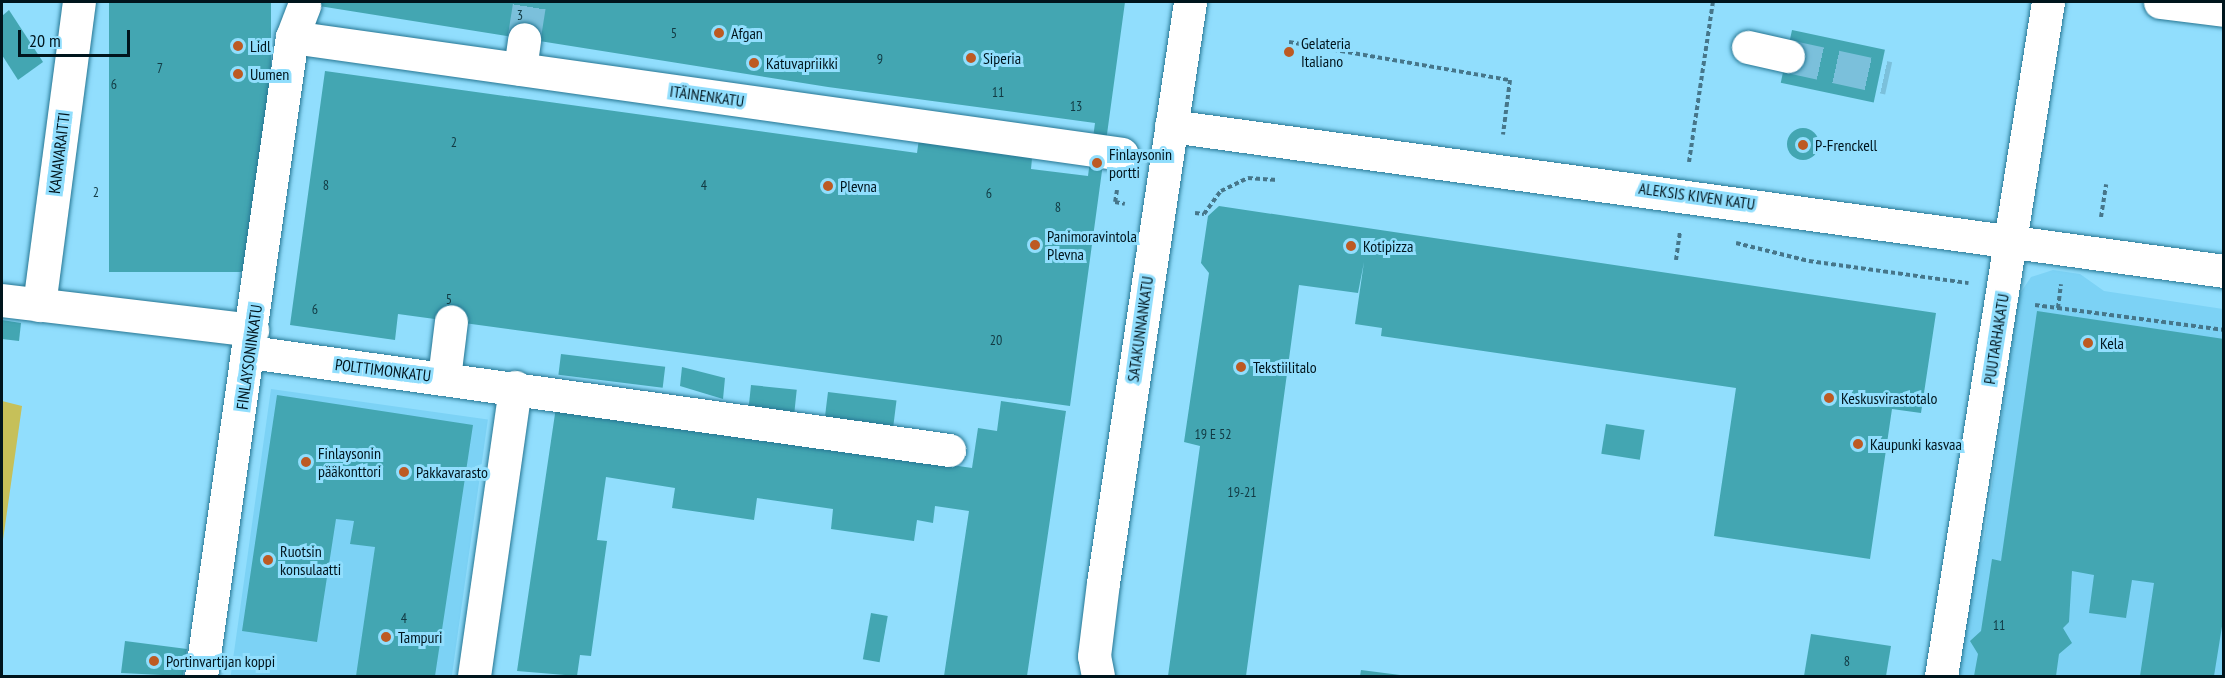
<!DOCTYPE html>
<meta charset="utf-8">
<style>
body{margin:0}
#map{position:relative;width:2225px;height:678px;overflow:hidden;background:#91defd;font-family:"PT Sans Narrow",sans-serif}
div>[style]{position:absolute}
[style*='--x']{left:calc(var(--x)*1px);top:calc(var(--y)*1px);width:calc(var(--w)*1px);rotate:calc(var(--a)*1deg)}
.built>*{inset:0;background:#7cd2f5;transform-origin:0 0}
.green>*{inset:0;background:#c6c059}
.building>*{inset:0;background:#43a6b2;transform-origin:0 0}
.round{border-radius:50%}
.minor-tunnel>*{height:33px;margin-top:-16.5px;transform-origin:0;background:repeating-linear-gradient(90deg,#7bc0db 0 33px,transparent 0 49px)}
.path>*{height:4px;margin-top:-2px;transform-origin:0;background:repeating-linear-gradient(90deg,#46768a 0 4.5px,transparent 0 7.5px)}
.roads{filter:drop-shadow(0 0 2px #267693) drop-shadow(0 0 2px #267693)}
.minor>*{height:33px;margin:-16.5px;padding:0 16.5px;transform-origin:16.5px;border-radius:16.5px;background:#fff}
.major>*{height:33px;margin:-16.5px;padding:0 16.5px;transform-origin:16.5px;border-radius:16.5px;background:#fff}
.dots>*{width:16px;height:16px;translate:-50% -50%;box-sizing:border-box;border:3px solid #91defd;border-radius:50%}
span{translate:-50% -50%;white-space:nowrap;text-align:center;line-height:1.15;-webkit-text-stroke:6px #91defd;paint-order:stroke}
.number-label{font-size:14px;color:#113942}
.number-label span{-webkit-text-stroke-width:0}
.poi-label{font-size:16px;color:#00151d}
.left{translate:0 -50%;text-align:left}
.street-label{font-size:16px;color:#00151d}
.frame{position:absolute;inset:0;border:3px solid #00151d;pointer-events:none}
.scale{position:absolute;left:18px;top:30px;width:112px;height:27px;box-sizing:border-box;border:3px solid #00151d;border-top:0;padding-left:8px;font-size:18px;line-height:21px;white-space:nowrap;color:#00151d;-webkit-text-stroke:4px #91defd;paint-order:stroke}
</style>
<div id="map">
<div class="built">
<div style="clip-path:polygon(2053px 270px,2080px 274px,2104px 291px,2223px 309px,2223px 676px,1953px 676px,1969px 565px,1984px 540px,2019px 295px,2031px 277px)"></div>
<div style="left:271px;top:389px;width:219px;height:290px;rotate:8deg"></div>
</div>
<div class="green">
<div style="clip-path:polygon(2px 401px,22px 406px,2px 547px)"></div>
</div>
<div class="building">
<div style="left:109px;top:2px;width:162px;height:270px"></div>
<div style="clip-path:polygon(294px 2px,1125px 2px,1070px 406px,398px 314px,395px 340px,290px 325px,325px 71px,917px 153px,920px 132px,1033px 148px,1031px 169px,1088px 176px,1095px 123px,828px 87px)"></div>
<div style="clip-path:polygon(9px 10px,43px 62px,18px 80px,2px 55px,2px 16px)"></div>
<div style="left:1792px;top:30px;width:95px;height:54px;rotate:12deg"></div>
<div class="round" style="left:1787px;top:128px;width:32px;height:32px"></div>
<div style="clip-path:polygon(1219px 206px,1936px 313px,1921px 413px,1892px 409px,1870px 559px,1714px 536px,1736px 388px,1381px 336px,1382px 328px,1355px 324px,1364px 262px,1358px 293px,1299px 285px,1246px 676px,1168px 676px,1200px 446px,1184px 442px,1209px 273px,1201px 263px,1208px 216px)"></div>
<div style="clip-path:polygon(2037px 311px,2224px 339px,2224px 614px,2214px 676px,2140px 676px,2154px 583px,2132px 580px,2126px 618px,2089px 613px,2094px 575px,2072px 571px,2069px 622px,2063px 628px,2072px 643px,2059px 654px,2056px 676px,1974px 676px,1978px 654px,1970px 641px,1981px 631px,1992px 559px,2001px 561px)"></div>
<div style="clip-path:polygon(2px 320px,21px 323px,19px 341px,2px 339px)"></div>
<div style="left:561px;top:354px;width:105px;height:21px;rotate:7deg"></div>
<div style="clip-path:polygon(682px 367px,725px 378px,723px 399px,680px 386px)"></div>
<div style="left:751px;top:385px;width:46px;height:22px;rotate:6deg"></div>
<div style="left:828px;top:392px;width:69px;height:27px;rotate:7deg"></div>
<div style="clip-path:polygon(277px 395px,473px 425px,435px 676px,356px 676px,375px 547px,350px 544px,354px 521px,336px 519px,317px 642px,242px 631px)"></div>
<div style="clip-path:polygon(1001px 401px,1066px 411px,1027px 676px,944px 676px,969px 511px,935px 506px,933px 523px,917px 520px,914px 541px,831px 529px,833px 509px,757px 498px,754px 520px,672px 508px,675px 488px,606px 477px,597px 540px,607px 541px,591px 656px,580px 655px,577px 676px,517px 671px,556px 407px,972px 468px,978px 428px,997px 431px)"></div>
<div style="left:1606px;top:424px;width:39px;height:30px;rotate:9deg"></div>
<div style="left:871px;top:613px;width:17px;height:47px;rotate:10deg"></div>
<div style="clip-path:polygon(1811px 634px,1891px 646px,1886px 676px,1804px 676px)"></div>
<div style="clip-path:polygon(125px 641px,187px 649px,183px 676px,121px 673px)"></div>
<div style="clip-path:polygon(1361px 670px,1400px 675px,1400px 676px,1360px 676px)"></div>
</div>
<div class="minor-tunnel">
<div style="--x:524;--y:39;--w:37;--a:-81"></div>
<div style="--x:1788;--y:56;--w:103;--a:12.3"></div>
</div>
<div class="path">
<div style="--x:1289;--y:42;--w:224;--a:9.8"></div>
<div style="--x:1510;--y:80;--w:55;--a:97.3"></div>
<div style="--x:1689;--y:162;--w:162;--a:-81.5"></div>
<div style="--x:1117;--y:190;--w:12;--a:99"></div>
<div style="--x:1115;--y:202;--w:10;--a:11"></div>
<div style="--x:1195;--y:213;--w:9;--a:6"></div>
<div style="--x:1204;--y:214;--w:29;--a:-54"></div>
<div style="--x:1221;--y:191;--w:30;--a:-26"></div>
<div style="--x:1248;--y:178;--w:30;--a:4"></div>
<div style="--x:2101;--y:217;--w:33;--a:-81"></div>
<div style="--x:1736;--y:243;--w:75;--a:13.9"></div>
<div style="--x:1809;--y:261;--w:161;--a:7.9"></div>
<div style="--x:1676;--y:260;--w:29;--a:-82"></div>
<div style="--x:2035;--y:305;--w:191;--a:7.5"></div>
<div style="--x:2058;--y:308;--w:24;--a:-83"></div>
</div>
<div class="roads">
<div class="minor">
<div style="--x:2160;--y:2;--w:64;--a:7.1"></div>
<div style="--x:292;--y:37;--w:838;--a:8.02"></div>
<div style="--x:1748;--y:47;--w:41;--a:12.7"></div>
<div style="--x:520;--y:69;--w:30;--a:-82"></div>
<div style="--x:1171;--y:126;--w:1063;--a:7.84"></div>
<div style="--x:2;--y:300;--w:252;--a:6.8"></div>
<div style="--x:39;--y:305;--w:306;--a:-82.5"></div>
<div style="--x:250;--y:352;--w:706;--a:7.98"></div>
<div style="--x:444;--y:378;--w:57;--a:-83"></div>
<div style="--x:201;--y:676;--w:645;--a:-81.9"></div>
<div style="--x:292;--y:37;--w:34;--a:-69"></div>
<div style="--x:474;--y:676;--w:292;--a:-81.9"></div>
<div style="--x:1941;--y:676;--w:682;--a:-80.98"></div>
</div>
<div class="major">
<div style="--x:1098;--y:676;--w:20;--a:-101"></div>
<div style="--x:1094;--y:656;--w:74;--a:-83"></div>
<div style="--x:1103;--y:583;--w:587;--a:-81.48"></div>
</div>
</div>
<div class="dots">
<div style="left:719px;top:33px;background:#bd5a23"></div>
<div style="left:238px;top:46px;background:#bd5a23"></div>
<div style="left:1289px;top:52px;background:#bd5a23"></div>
<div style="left:971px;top:58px;background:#bd5a23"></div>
<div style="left:754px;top:63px;background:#bd5a23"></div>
<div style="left:238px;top:74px;background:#bd5a23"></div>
<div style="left:1803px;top:145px;background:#bd5a23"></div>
<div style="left:1097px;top:163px;background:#bd5a23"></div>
<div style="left:828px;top:186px;background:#bd5a23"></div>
<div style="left:1035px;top:245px;background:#bd5a23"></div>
<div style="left:1351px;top:246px;background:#bd5a23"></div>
<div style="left:2088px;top:343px;background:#bd5a23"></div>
<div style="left:1241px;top:367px;background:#bd5a23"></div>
<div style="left:1829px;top:398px;background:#bd5a23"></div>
<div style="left:1858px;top:444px;background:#bd5a23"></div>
<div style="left:306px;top:462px;background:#bd5a23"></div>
<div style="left:404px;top:472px;background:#bd5a23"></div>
<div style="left:268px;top:560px;background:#bd5a23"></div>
<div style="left:386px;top:637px;background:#bd5a23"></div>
<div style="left:154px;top:661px;background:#bd5a23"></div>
</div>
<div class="number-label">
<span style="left:520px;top:15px">3</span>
<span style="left:674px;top:33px">5</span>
<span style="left:880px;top:59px">9</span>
<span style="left:160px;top:68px">7</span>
<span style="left:114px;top:84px">6</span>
<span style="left:998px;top:92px">11</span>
<span style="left:1076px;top:106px">13</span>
<span style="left:454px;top:142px">2</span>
<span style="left:326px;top:185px">8</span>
<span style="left:704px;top:185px">4</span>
<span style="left:96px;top:192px">2</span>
<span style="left:989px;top:193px">6</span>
<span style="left:1058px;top:207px">8</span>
<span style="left:449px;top:299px">5</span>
<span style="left:315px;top:309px">6</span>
<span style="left:996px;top:340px">20</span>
<span style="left:1213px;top:434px">19 E 52</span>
<span style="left:1242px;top:492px">19-21</span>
<span style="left:404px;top:618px">4</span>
<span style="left:1999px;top:625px">11</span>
<span style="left:1847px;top:661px">8</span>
</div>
<div class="poi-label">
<span class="left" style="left:731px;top:33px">Afgan</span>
<span class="left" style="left:1301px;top:52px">Gelateria<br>Italiano</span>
<span class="left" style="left:250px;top:46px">Lidl</span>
<span class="left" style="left:983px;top:58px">Siperia</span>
<span class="left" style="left:766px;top:63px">Katuvapriikki</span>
<span class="left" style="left:250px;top:74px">Uumen</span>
<span class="left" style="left:1815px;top:145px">P-Frenckell</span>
<span class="left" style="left:1109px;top:163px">Finlaysonin<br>portti</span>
<span class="left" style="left:840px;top:186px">Plevna</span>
<span class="left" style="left:1047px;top:245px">Panimoravintola<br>Plevna</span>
<span class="left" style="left:1363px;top:246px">Kotipizza</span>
<span class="left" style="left:2100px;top:343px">Kela</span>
<span class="left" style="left:1253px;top:367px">Tekstiilitalo</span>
<span class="left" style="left:1841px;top:398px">Keskusvirastotalo</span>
<span class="left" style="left:1870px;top:444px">Kaupunki kasvaa</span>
<span class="left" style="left:318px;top:462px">Finlaysonin<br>pääkonttori</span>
<span class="left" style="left:416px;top:472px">Pakkavarasto</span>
<span class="left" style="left:280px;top:560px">Ruotsin<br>konsulaatti</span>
<span class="left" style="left:398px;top:637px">Tampuri</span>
<span class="left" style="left:166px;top:661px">Portinvartijan koppi</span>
</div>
<div class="street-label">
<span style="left:707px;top:96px;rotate:8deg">ITÄINENKATU</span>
<span style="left:59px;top:153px;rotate:-83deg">KANAVARAITTI</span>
<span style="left:1697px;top:196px;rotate:8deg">ALEKSIS KIVEN KATU</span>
<span style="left:1140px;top:329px;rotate:-82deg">SATAKUNNANKATU</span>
<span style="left:1996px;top:339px;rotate:-81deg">PUUTARHAKATU</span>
<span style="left:249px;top:357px;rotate:-82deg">FINLAYSONINKATU</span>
<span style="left:383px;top:370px;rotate:7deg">POLTTIMONKATU</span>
</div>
<div class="frame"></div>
<div class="scale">20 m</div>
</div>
